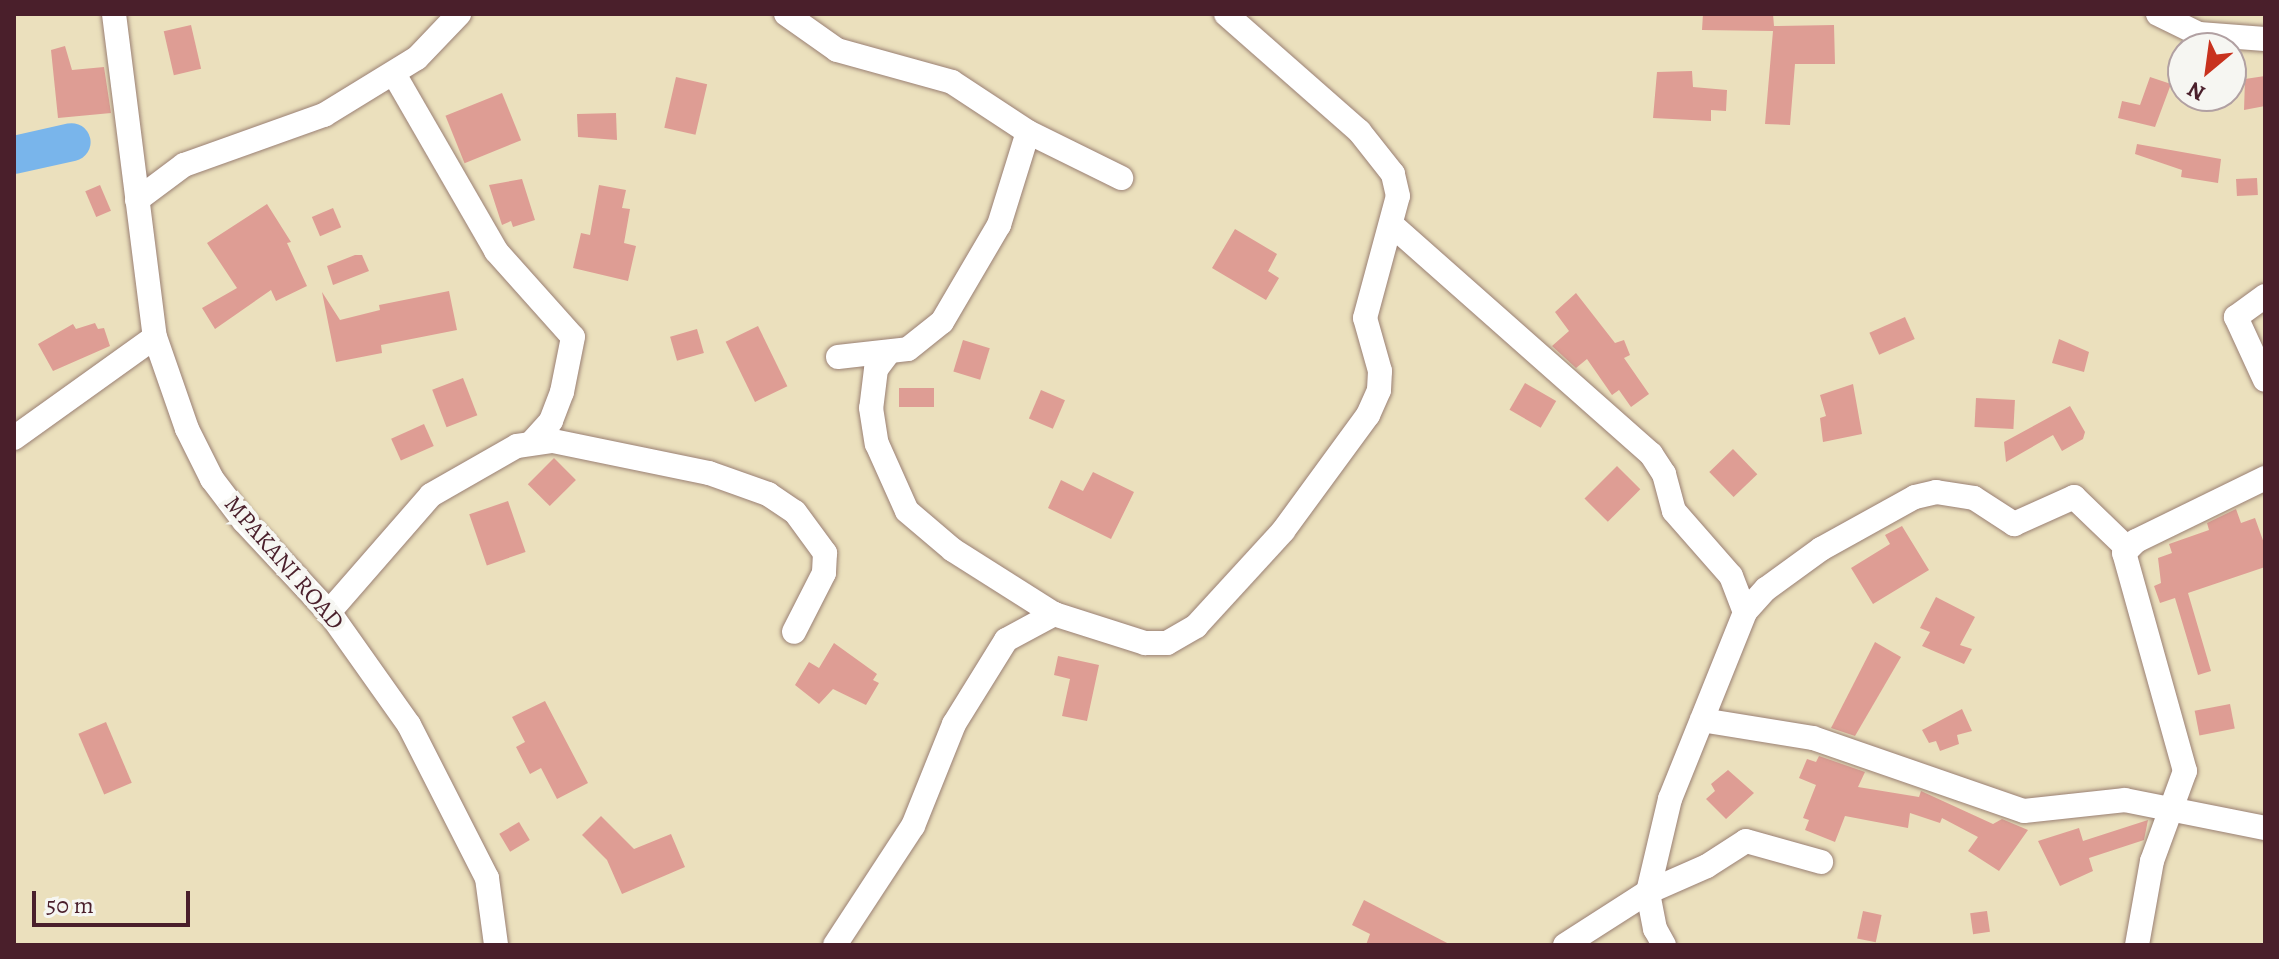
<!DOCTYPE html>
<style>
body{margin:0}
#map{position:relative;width:2279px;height:959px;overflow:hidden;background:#ebe0bd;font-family:Alegreya,serif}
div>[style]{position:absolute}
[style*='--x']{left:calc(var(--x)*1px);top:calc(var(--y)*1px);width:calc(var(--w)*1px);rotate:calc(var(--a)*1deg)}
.river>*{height:38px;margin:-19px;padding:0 19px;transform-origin:19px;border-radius:19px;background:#79b5eb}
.building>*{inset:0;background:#de9d94;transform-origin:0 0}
.roads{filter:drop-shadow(0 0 2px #9a8074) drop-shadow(0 0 2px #9a8074)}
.minor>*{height:24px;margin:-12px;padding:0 12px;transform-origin:12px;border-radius:12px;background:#fff}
span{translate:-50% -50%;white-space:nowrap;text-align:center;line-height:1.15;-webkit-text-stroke:8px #f6f6f2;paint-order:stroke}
.street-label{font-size:24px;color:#4a1f2b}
.frame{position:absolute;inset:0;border:16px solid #4a1f2b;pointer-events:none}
.north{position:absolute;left:2167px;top:32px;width:80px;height:80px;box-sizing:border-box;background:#f6f6f2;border:2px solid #b1a0a2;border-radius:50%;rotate:209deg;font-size:22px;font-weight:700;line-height:32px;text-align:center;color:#4a1f2b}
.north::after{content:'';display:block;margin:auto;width:28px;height:36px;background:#c8321e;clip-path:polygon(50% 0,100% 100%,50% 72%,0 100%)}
.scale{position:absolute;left:32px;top:891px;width:158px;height:36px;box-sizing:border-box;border:4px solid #4a1f2b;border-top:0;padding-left:10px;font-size:24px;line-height:28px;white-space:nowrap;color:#4a1f2b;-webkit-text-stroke:6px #f6f6f2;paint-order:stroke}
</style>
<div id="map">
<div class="river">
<div style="--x:14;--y:155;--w:59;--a:-12.6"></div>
</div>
<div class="building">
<div style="clip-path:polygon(1703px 14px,1773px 14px,1774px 26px,1834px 25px,1835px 64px,1795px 64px,1790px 125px,1765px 124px,1773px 31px,1702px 30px)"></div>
<div style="left:191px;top:25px;width:45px;height:28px;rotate:77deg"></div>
<div style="clip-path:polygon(65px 46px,72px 70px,104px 67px,111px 113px,58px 118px,51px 50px)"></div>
<div style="clip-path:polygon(1692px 71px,1693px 87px,1727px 90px,1726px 111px,1711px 110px,1711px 121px,1653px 118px,1657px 72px)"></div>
<div style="clip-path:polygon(2265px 76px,2265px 106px,2244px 110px,2245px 79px)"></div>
<div style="left:676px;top:77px;width:32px;height:52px;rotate:13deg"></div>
<div style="clip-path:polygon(2150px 77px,2171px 84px,2155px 127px,2118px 118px,2122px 101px,2140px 105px)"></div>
<div style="left:502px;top:93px;width:51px;height:61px;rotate:68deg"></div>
<div style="clip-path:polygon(616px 113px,617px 140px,578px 137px,577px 114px)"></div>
<div style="clip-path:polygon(2137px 144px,2221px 159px,2218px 183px,2181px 177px,2182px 170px,2135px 154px)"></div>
<div style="left:2257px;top:178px;width:17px;height:21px;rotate:87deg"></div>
<div style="clip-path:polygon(522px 179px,535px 220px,513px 227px,511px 221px,502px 225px,489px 185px)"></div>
<div style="left:100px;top:185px;width:28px;height:16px;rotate:67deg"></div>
<div style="clip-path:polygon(599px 185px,626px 190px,622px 208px,630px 209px,624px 243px,636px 246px,628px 281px,573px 268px,581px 233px,590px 235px)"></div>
<div style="clip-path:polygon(267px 204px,291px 242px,287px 243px,307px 286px,276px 301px,271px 290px,215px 329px,202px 308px,237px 288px,207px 243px)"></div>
<div style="left:333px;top:208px;width:21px;height:23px;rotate:67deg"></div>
<div style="clip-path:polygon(1235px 229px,1277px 254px,1268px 271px,1279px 278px,1266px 300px,1212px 268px)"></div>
<div style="clip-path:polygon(355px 255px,362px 255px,369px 271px,333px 285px,327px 266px)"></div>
<div style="clip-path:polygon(449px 291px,457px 330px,381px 345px,382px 353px,336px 362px,322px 292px,340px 320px,380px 310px,379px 305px)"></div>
<div style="clip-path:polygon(1576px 293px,1615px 343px,1624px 340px,1630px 355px,1624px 358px,1649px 394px,1631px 407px,1619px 390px,1612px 395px,1587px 359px,1576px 368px,1552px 346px,1569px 331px,1555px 312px)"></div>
<div style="left:1905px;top:317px;width:24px;height:39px;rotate:66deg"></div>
<div style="clip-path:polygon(95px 323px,98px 329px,104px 328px,110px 346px,53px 371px,38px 344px,73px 324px,76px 329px)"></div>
<div style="left:758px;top:326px;width:67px;height:36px;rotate:64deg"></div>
<div style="left:697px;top:329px;width:25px;height:28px;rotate:74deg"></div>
<div style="clip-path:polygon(2059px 339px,2089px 352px,2084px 372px,2052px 363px)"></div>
<div style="left:963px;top:340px;width:28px;height:33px;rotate:17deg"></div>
<div style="left:463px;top:378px;width:40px;height:33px;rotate:69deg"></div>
<div style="left:1525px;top:383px;width:36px;height:31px;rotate:30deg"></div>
<div style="clip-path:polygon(1853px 384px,1862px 434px,1823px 442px,1820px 418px,1826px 416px,1820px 395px)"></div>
<div style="left:899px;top:388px;width:35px;height:19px"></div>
<div style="left:1041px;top:390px;width:26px;height:31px;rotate:23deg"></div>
<div style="left:1976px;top:398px;width:39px;height:29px;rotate:3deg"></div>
<div style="clip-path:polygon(2070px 406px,2085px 432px,2083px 439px,2062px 451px,2053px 435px,2006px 462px,2004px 442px)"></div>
<div style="left:424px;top:424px;width:24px;height:36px;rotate:66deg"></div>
<div style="left:1733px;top:449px;width:35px;height:33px;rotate:46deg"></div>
<div style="left:554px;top:458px;width:31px;height:37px;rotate:45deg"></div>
<div style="left:1617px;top:466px;width:33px;height:46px;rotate:45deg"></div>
<div style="clip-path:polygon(1093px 472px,1134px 492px,1111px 539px,1048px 508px,1061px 480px,1083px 491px)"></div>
<div style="left:508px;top:501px;width:54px;height:41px;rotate:71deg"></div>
<div style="clip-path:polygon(2236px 509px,2241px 523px,2255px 518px,2265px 546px,2265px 567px,2188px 593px,2211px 671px,2198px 675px,2175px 598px,2160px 603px,2154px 586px,2161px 583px,2158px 558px,2172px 553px,2169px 544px,2209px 530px,2207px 523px)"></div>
<div style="clip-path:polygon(1902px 526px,1929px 570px,1873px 604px,1851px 568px,1890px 544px,1885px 535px)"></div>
<div style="clip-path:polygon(1936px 597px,1975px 617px,1960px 645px,1972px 649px,1964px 664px,1922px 646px,1930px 632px,1920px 628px)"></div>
<div style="clip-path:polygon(1875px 642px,1901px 657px,1855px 736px,1831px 728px)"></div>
<div style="clip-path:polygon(834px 643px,877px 674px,873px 680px,879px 683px,866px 705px,833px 689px,819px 704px,795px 685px,809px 662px,819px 668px)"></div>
<div style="clip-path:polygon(1058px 656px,1099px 665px,1087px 721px,1062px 716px,1070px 679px,1054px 675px)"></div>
<div style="clip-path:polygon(545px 701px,588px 783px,557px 799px,541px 768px,530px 774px,516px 747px,525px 742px,512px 717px)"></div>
<div style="left:2230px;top:704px;width:25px;height:36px;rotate:79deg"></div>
<div style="clip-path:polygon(1962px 709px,1972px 731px,1957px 735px,1959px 744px,1940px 751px,1936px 741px,1929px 743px,1922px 730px)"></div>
<div style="left:106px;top:722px;width:66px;height:30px;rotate:67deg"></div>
<div style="clip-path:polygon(1819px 756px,1865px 772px,1858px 787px,1919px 797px,1921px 791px,1993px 824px,2002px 819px,2028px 830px,1999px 871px,1968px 851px,1978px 837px,1942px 818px,1940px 823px,1910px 813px,1908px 828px,1845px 816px,1835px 842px,1805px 830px,1809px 820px,1803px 818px,1816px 785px,1799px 778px,1807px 759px,1816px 762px)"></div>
<div style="clip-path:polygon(1728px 770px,1754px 793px,1726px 819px,1706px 799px,1715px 791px,1711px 784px)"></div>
<div style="clip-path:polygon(601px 816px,634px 849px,671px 834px,685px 867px,622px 894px,607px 860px,582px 835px)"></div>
<div style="clip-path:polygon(2148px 820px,2144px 840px,2089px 858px,2093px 871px,2060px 886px,2038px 841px,2079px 828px,2083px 841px)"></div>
<div style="left:519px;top:822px;width:21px;height:23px;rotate:59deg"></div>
<div style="clip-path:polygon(1364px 900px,1451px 945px,1366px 945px,1370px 934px,1352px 925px)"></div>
<div style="left:1863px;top:911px;width:19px;height:28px;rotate:12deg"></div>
<div style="left:1987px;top:911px;width:21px;height:17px;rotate:82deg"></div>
</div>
<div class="roads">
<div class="minor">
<div style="--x:114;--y:14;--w:326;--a:82.8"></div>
<div style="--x:155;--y:337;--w:97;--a:70.8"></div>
<div style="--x:187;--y:429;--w:56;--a:63.4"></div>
<div style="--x:212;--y:479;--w:53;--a:52.7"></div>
<div style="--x:244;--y:521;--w:125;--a:47"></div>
<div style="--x:329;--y:612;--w:138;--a:54.7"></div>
<div style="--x:409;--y:725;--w:172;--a:63"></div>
<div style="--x:487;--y:878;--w:68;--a:82.3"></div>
<div style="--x:786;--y:14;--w:62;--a:35.2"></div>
<div style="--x:837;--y:50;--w:119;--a:15.5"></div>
<div style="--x:952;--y:82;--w:91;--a:33.3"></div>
<div style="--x:1028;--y:132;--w:104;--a:26.3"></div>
<div style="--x:2158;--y:14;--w:46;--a:26"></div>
<div style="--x:2199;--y:34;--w:66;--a:4.3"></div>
<div style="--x:394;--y:74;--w:204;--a:60"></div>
<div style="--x:496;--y:251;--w:115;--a:48.2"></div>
<div style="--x:573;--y:337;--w:56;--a:101.3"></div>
<div style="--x:562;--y:392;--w:31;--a:111"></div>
<div style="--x:551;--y:421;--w:27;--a:132"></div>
<div style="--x:137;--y:200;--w:59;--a:-36.7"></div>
<div style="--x:184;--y:165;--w:149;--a:-19.7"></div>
<div style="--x:324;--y:115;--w:109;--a:-31.5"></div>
<div style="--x:417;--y:58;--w:61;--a:-46.3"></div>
<div style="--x:1392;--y:225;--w:346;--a:41.5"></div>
<div style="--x:1651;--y:454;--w:24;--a:57"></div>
<div style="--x:1664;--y:474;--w:38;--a:75"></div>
<div style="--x:1674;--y:511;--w:86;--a:48.8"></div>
<div style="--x:1731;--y:576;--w:39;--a:69"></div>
<div style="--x:2265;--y:296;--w:36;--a:144"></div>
<div style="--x:2236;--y:317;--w:69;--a:65.3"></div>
<div style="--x:889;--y:352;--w:21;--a:127"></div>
<div style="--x:876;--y:369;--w:39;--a:97"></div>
<div style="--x:871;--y:408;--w:36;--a:81"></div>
<div style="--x:877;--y:444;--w:73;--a:65.9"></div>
<div style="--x:907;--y:511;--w:60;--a:40.3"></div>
<div style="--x:953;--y:550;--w:120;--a:32.4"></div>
<div style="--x:838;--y:357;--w:70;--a:-6.5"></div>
<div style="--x:908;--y:349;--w:43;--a:-38.5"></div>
<div style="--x:942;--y:322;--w:113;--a:-59.6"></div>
<div style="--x:999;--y:225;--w:97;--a:-72.7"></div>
<div style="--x:14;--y:438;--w:173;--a:-35.6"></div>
<div style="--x:329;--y:612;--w:155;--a:-48.9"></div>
<div style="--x:431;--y:495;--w:99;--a:-29.7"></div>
<div style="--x:517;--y:446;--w:36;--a:-8"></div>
<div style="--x:553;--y:441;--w:159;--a:11.6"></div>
<div style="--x:709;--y:473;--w:63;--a:19.6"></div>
<div style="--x:768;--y:494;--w:32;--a:34"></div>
<div style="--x:795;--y:512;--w:51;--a:53.8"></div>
<div style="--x:825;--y:553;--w:20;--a:93"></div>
<div style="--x:824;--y:573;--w:66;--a:117"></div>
<div style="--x:1702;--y:720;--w:112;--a:9.2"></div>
<div style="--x:1813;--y:738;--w:223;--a:19.1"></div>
<div style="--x:2024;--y:811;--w:102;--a:-6.2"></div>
<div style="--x:2125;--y:800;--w:143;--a:11.3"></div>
<div style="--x:835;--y:945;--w:142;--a:-56.8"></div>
<div style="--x:913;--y:826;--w:110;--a:-68.1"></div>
<div style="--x:954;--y:724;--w:99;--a:-58.2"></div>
<div style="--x:1006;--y:640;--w:55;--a:-28.4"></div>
<div style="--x:1054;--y:614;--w:96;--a:17.7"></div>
<div style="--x:1145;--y:643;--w:22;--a:0"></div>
<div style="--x:1167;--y:643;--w:34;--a:-30"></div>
<div style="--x:1196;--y:626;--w:129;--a:-47.5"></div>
<div style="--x:1283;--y:531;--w:144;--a:-53.8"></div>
<div style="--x:1368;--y:415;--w:27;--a:-66"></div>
<div style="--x:1379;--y:390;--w:19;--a:-87"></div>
<div style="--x:1380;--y:371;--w:55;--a:-105.8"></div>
<div style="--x:1365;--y:318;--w:126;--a:-74.9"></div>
<div style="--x:1398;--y:196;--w:23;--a:-103"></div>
<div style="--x:1393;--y:174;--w:55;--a:-128.3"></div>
<div style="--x:1359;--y:131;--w:177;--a:-138.7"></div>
<div style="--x:1565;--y:945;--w:98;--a:-32.6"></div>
<div style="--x:1648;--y:892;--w:64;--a:-23.8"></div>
<div style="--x:1707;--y:866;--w:46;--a:-32.7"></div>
<div style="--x:1746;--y:841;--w:78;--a:15.6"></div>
<div style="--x:1664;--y:945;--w:18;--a:-119"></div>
<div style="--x:1655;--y:929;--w:38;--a:-101"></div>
<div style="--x:1648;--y:892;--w:96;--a:-76.7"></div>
<div style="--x:1670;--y:799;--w:201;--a:-68.1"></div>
<div style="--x:1745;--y:612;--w:31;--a:-48"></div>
<div style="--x:1766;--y:589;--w:68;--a:-36"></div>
<div style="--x:1821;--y:549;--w:107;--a:-29"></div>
<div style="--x:1915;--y:497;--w:22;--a:-13"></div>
<div style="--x:1936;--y:492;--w:38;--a:9"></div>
<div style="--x:1974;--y:498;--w:48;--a:33"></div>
<div style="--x:2014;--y:524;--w:66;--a:-24.2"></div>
<div style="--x:2074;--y:497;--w:74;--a:43.9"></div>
<div style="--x:2137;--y:945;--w:85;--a:-79.9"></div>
<div style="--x:2152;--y:861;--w:96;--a:-69.9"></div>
<div style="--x:2185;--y:771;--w:226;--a:-105.6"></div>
<div style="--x:2124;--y:553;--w:17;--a:-45"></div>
<div style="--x:2136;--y:541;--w:144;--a:-26"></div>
</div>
</div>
<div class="street-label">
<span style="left:284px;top:563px;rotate:49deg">MPAKANI ROAD</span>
</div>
<div class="frame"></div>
<div class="north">N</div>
<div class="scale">50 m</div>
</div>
